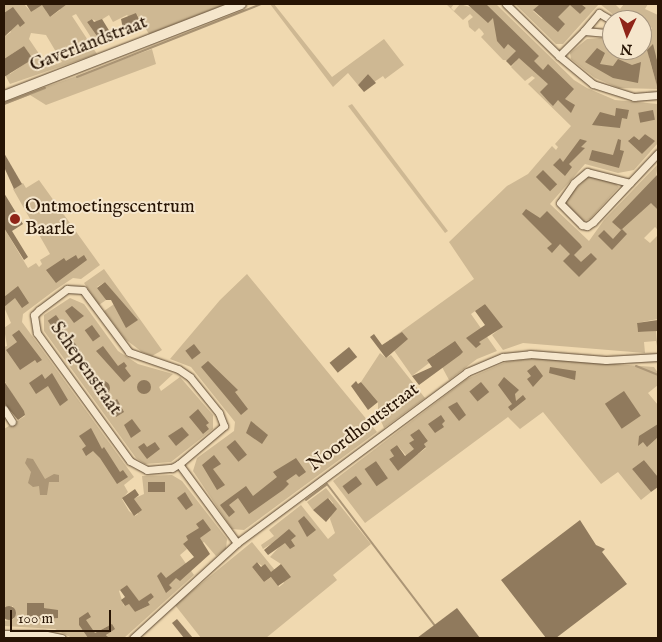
<!DOCTYPE html>
<style>
body{margin:0}
#map{position:relative;width:662px;height:642px;overflow:hidden;background:#f0d9b0;font-family:"IM FELL English",serif}
div>[style]{position:absolute}
[style*='--x']{left:calc(var(--x)*1px);top:calc(var(--y)*1px);width:calc(var(--w)*1px);rotate:calc(var(--a)*1deg)}
.green>*{inset:0;background:#ceb893}
.water>*{inset:0;background:#ac9676}
.stream>*{height:2px;margin:-1px;padding:0 1px;transform-origin:1px;border-radius:1px;background:#ac9676}
.building>*{inset:0;background:#907a5d;transform-origin:0 0}
.round{border-radius:50%}
.roads{filter:drop-shadow(0 0 1px #59452f) drop-shadow(0 0 1px #59452f)}
.street>*{height:7px;margin:-3.5px;padding:0 3.5px;transform-origin:3.5px;border-radius:3.5px;background:#f5e6cc}
.secondary>*{height:10px;margin:-5px;padding:0 5px;transform-origin:5px;border-radius:5px;background:#f5e6cc}
.dots>*{width:14px;height:14px;translate:-50% -50%;box-sizing:border-box;border:2px solid #f5e6cc;border-radius:50%}
span{translate:-50% -50%;white-space:nowrap;text-align:center;line-height:1.15;-webkit-text-stroke:4px #f5e6cc;paint-order:stroke}
.street-label{font-size:19px;color:#271404}
.poi-label{font-size:19px;color:#271404}
.left{translate:0 -50%;text-align:left}
.frame{position:absolute;inset:0;border:5px solid #271404;pointer-events:none}
.north{position:absolute;left:602px;top:10px;width:50px;height:50px;box-sizing:border-box;background:#f5e6cc;border:1px solid #a3927c;border-radius:50%;rotate:183deg;font-size:14px;font-weight:700;line-height:20px;text-align:center;color:#271404}
.north::after{content:'';display:block;margin:auto;width:18px;height:22px;background:#8f2418;clip-path:polygon(50% 0,100% 100%,50% 72%,0 100%)}
.scale{position:absolute;left:10px;top:610px;width:101px;height:22px;box-sizing:border-box;border:2px solid #271404;border-top:0;padding-left:6px;font-size:15px;line-height:18px;white-space:nowrap;color:#271404;-webkit-text-stroke:4px #f5e6cc;paint-order:stroke}
</style>
<div id="map">
<div class="green">
<div style="clip-path:polygon(evenodd,4px 4px,24px 4px,31px 12px,39px 4px,53px 4px,46px 11px,50px 17px,60px 10px,60px 4px,226px 4px,149px 34px,136px 13px,134px 22px,127px 15px,113px 22px,109px 15px,98px 22px,92px 19px,87px 22px,99px 39px,94px 42px,76px 14px,72px 16px,97px 54px,10px 84px,4px 73px,4px 64px,10px 74px,32px 59px,24px 46px,4px 59px,4px 37px,11px 32px,4px 22px,4px 4px,31px 33px,46px 35px,62px 62px,48px 67px,29px 39px,31px 33px)"></div>
<div style="clip-path:polygon(270px 4px,274px 4px,332px 77px,384px 39px,404px 65px,385px 79px,383px 76px,374px 82px,368px 74px,358px 85px,348px 73px,333px 87px)"></div>
<div style="clip-path:polygon(evenodd,446px 4px,454px 4px,451px 8px,454px 11px,460px 4px,476px 9px,480px 4px,496px 4px,574px 80px,587px 88px,615px 100px,658px 104px,658px 143px,634px 170px,618px 173px,585px 164px,550px 204px,589px 241px,604px 220px,658px 164px,653px 197px,658px 201px,654px 206px,658px 210px,658px 230px,655px 227px,644px 238px,650px 243px,658px 235px,658px 319px,637px 323px,638px 332px,656px 331px,658px 351px,656px 341px,644px 342px,645px 353px,523px 343px,503px 350px,492px 335px,502px 327px,485px 304px,471px 314px,497px 351px,477px 359px,449px 380px,435px 354px,432px 357px,433px 360px,412px 376px,388px 342px,390px 339px,394px 344px,392px 338px,474px 279px,449px 242px,507px 186px,528px 174px,552px 146px,556px 150px,558px 147px,555px 144px,571px 126px,528px 84px,535px 78px,532px 76px,525px 81px,511px 67px,516px 61px,503px 60px,481px 37px,484px 34px,482px 31px,479px 28px,475px 32px,469px 27px,468px 21px,473px 17px,470px 14px,463px 20px,446px 4px,645px 134px,654px 141px,642px 154px,629px 140px,634px 136px,639px 140px,645px 134px)"></div>
<div style="clip-path:polygon(515px 4px,540px 4px,533px 11px,542px 19px,553px 7px,551px 4px,570px 4px,580px 14px,586px 8px,581px 4px,599px 4px,563px 44px,556px 44px)"></div>
<div style="clip-path:polygon(600px 4px,615px 4px,620px 9px,624px 4px,648px 4px,645px 9px,658px 15px,658px 64px,656px 56px,649px 58px,658px 89px,619px 88px,595px 78px,571px 59px,570px 53px,587px 39px,612px 37px,612px 50px,642px 50px,642px 32px,647px 35px,652px 28px,634px 16px,631px 20px,620px 20px)"></div>
<div style="clip-path:polygon(152px 49px,156px 64px,46px 105px,30px 95px,4px 105px,4px 102px)"></div>
<div style="clip-path:polygon(352px 104px,448px 231px,445px 233px,348px 106px)"></div>
<div style="clip-path:polygon(589px 176px,615px 183px,619px 187px,590px 219px,584px 221px,564px 203px,565px 199px)"></div>
<div style="clip-path:polygon(evenodd,39px 180px,100px 265px,81px 279px,73px 278px,55px 290px,23px 314px,22px 322px,134px 477px,124px 485px,128px 492px,122px 499px,129px 511px,135px 516px,138px 514px,133px 499px,144px 494px,142px 476px,172px 475px,182px 481px,227px 539px,226px 549px,216px 556px,204px 542px,199px 545px,183px 544px,187px 549px,180px 555px,194px 575px,124px 638px,107px 638px,108px 626px,95px 633px,79px 625px,88px 638px,72px 638px,55px 629px,4px 626px,4px 621px,14px 619px,13px 606px,4px 607px,4px 429px,25px 416px,4px 380px,4px 347px,7px 346px,4px 328px,11px 323px,4px 307px,4px 228px,28px 268px,36px 263px,39px 267px,42px 264px,40px 260px,50px 254px,13px 189px,23px 183px,26px 188px,39px 180px,127px 585px,139px 602px,151px 593px,154px 597px,148px 602px,150px 605px,135px 612px,129px 603px,124px 606px,119px 591px,127px 585px,39px 180px,27px 603px,44px 603px,44px 608px,58px 611px,58px 617px,27px 620px,27px 603px)"></div>
<div style="clip-path:polygon(104px 269px,162px 350px,159px 352px,152px 356px,142px 352px,125px 339px,104px 311px,120px 300px,105px 282px,97px 287px,106px 300px,99px 305px,84px 283px)"></div>
<div style="clip-path:polygon(247px 274px,377px 432px,244px 530px,232px 529px,193px 471px,197px 458px,234px 431px,235px 422px,191px 367px,170px 359px,220px 300px)"></div>
<div style="clip-path:polygon(70px 298px,84px 304px,118px 351px,138px 364px,173px 374px,159px 387px,161px 391px,180px 377px,213px 415px,213px 429px,171px 462px,145px 464px,136px 458px,44px 331px,44px 315px)"></div>
<div style="clip-path:polygon(380px 353px,386px 358px,391px 355px,425px 398px,384px 428px,378px 414px,378px 402px,361px 382px)"></div>
<div style="clip-path:polygon(evenodd,537px 358px,654px 367px,658px 373px,658px 385px,648px 393px,658px 405px,658px 477px,644px 460px,632px 469px,651px 492px,641px 500px,618px 472px,601px 484px,543px 412px,520px 429px,508px 417px,365px 523px,333px 481px,467px 379px,506px 362px,537px 358px,419px 429px,428px 441px,424px 444px,426px 448px,418px 454px,410px 443px,414px 440px,410px 435px,419px 429px,537px 358px,397px 445px,410px 460px,398px 471px,389px 459px,395px 455px,390px 450px,397px 445px,537px 358px,376px 461px,388px 478px,378px 485px,365px 469px,376px 461px)"></div>
<div style="clip-path:polygon(evenodd,326px 488px,371px 544px,333px 575px,337px 580px,266px 638px,201px 638px,175px 605px,252px 542px,274px 569px,290px 577px,281px 564px,270px 557px,279px 547px,271px 544px,263px 549px,261px 545px,274px 536px,269px 530px,301px 505px,328px 539px,335px 533px,330px 519px,333px 503px,329px 498px,313px 510px,307px 502px,326px 488px,257px 562px,271px 573px,274px 570px,284px 583px,279px 587px,273px 576px,264px 582px,252px 567px,257px 562px)"></div>
</div>
<div class="water">
<div style="clip-path:polygon(27px 458px,33px 459px,45px 479px,54px 474px,59px 475px,59px 482px,49px 482px,47px 495px,40px 495px,39px 486px,33px 487px,28px 483px,31px 472px,25px 463px)"></div>
</div>
<div class="stream">
<div style="--x:77;--y:77;--w:198;--a:-21.6"></div>
<div style="--x:4;--y:104;--w:44;--a:-21.3"></div>
<div style="--x:636;--y:366;--w:24;--a:22"></div>
<div style="--x:306;--y:500;--w:26;--a:-37"></div>
<div style="--x:327;--y:484;--w:178;--a:52.7"></div>
</div>
<div class="building">
<div style="clip-path:polygon(26px 4px,67px 4px,50px 17px,42px 5px,31px 12px)"></div>
<div style="clip-path:polygon(467px 4px,486px 4px,539px 56px,534px 61px,543px 70px,548px 64px,574px 89px,565px 99px,575px 105px,571px 113px,558px 100px,553px 106px,548px 101px,540px 92px,548px 84px,519px 58px,511px 66px,506px 61px,516px 51px,508px 44px,504px 49px,497px 41px,493px 18px,488px 23px)"></div>
<div style="clip-path:polygon(540px 4px,581px 4px,586px 8px,580px 14px,570px 5px,558px 17px,565px 24px,558px 32px,533px 10px)"></div>
<div style="clip-path:polygon(13px 7px,25px 23px,20px 27px,18px 24px,4px 37px,4px 13px)"></div>
<div style="clip-path:polygon(136px 13px,139px 19px,134px 22px,136px 24px,123px 29px,121px 19px)"></div>
<div style="clip-path:polygon(92px 19px,94px 22px,102px 19px,110px 32px,99px 39px,87px 22px)"></div>
<div style="clip-path:polygon(653px 44px,658px 64px,657px 86px,647px 50px)"></div>
<div style="clip-path:polygon(24px 46px,33px 59px,4px 77px,4px 59px)"></div>
<div style="clip-path:polygon(597px 48px,605px 53px,600px 64px,613px 66px,618px 59px,632px 65px,641px 62px,638px 83px,613px 78px,585px 62px)"></div>
<div style="clip-path:polygon(368px 74px,376px 83px,364px 92px,358px 85px)"></div>
<div style="clip-path:polygon(616px 108px,629px 110px,627px 119px,622px 118px,620px 128px,592px 125px,600px 112px,615px 116px)"></div>
<div style="left:653px;top:110px;width:10px;height:15px;rotate:79deg"></div>
<div style="clip-path:polygon(645px 134px,655px 141px,642px 154px,628px 141px,634px 136px,639px 140px)"></div>
<div style="clip-path:polygon(580px 139px,587px 141px,581px 147px,585px 148px,569px 164px,572px 167px,565px 176px,553px 165px,560px 158px,563px 162px)"></div>
<div style="clip-path:polygon(618px 139px,621px 140px,620px 150px,624px 151px,619px 168px,589px 160px,592px 150px,613px 155px)"></div>
<div style="clip-path:polygon(4px 153px,22px 184px,14px 189px,4px 167px)"></div>
<div style="left:543px;top:170px;width:20px;height:10px;rotate:45deg"></div>
<div style="clip-path:polygon(658px 174px,658px 210px,651px 203px,621px 230px,612px 222px)"></div>
<div style="clip-path:polygon(4px 193px,23px 224px,12px 231px,28px 257px,24px 260px,4px 228px)"></div>
<div style="clip-path:polygon(526px 209px,540px 218px,547px 211px,580px 244px,582px 247px,574px 255px,581px 262px,591px 253px,597px 259px,579px 277px,563px 261px,570px 254px,560px 244px,552px 253px,547px 248px,552px 244px,522px 214px)"></div>
<div style="clip-path:polygon(622px 229px,627px 234px,612px 250px,598px 236px,604px 230px,613px 239px)"></div>
<div style="clip-path:polygon(76px 255px,78px 259px,84px 255px,87px 260px,56px 283px,46px 270px,64px 258px,66px 261px)"></div>
<div style="clip-path:polygon(105px 282px,138px 320px,126px 328px,111px 300px,106px 300px,97px 288px)"></div>
<div style="clip-path:polygon(18px 286px,29px 303px,22px 308px,15px 298px,4px 307px,4px 297px)"></div>
<div style="clip-path:polygon(485px 304px,503px 327px,479px 342px,481px 344px,476px 348px,466px 338px,485px 325px,475px 311px)"></div>
<div style="clip-path:polygon(72px 306px,84px 316px,74px 323px,65px 311px)"></div>
<div style="left:56px;top:315px;width:16px;height:10px;rotate:55deg"></div>
<div style="clip-path:polygon(658px 320px,658px 331px,638px 332px,637px 323px)"></div>
<div style="left:92px;top:325px;width:14px;height:9px;rotate:54deg"></div>
<div style="clip-path:polygon(19px 330px,42px 360px,37px 363px,35px 360px,20px 370px,6px 350px,17px 342px,12px 335px)"></div>
<div style="clip-path:polygon(402px 332px,408px 339px,386px 358px,370px 337px,374px 334px,382px 345px)"></div>
<div style="left:71px;top:338px;width:15px;height:11px;rotate:53deg"></div>
<div style="clip-path:polygon(455px 341px,463px 352px,460px 355px,419px 385px,412px 376px,432px 367px,427px 360px)"></div>
<div style="left:194px;top:344px;width:11px;height:11px;rotate:52deg"></div>
<div style="clip-path:polygon(103px 346px,118px 366px,124px 362px,127px 366px,125px 368px,131px 376px,124px 382px,96px 351px)"></div>
<div style="left:349px;top:347px;width:13px;height:25px;rotate:51deg"></div>
<div style="clip-path:polygon(208px 361px,238px 390px,235px 392px,248px 409px,241px 415px,201px 367px)"></div>
<div style="clip-path:polygon(535px 365px,543px 376px,533px 387px,527px 379px,531px 376px,527px 371px)"></div>
<div style="clip-path:polygon(550px 367px,576px 371px,575px 380px,549px 373px)"></div>
<div style="clip-path:polygon(52px 373px,68px 400px,60px 406px,48px 386px,36px 394px,29px 383px,42px 374px,45px 379px)"></div>
<div style="clip-path:polygon(504px 377px,519px 390px,515px 394px,516px 401px,523px 395px,526px 399px,511px 411px,508px 407px,512px 404px,498px 385px)"></div>
<div class="round" style="left:137px;top:380px;width:14px;height:14px"></div>
<div style="clip-path:polygon(4px 381px,24px 411px,25px 415px,18px 420px,4px 403px)"></div>
<div style="clip-path:polygon(356px 381px,358px 384px,361px 382px,378px 402px,368px 410px,351px 386px)"></div>
<div class="round" style="left:96px;top:381px;width:14px;height:14px"></div>
<div style="left:481px;top:382px;width:13px;height:15px;rotate:51deg"></div>
<div style="left:624px;top:391px;width:30px;height:23px;rotate:56deg"></div>
<div style="clip-path:polygon(117px 399px,124px 412px,116px 417px,108px 406px)"></div>
<div style="clip-path:polygon(457px 402px,466px 415px,459px 421px,448px 407px)"></div>
<div style="clip-path:polygon(198px 409px,209px 423px,206px 425px,209px 429px,203px 434px,189px 417px)"></div>
<div style="clip-path:polygon(441px 415px,445px 421px,442px 424px,444px 427px,435px 433px,428px 424px)"></div>
<div style="clip-path:polygon(132px 419px,141px 431px,131px 438px,124px 425px)"></div>
<div style="clip-path:polygon(251px 421px,268px 435px,262px 444px,246px 433px)"></div>
<div style="clip-path:polygon(658px 424px,658px 437px,647px 447px,643px 442px,638px 446px,639px 436px)"></div>
<div style="clip-path:polygon(182px 427px,189px 435px,176px 446px,168px 436px)"></div>
<div style="clip-path:polygon(91px 428px,102px 449px,104px 447px,120px 472px,123px 470px,128px 477px,117px 484px,100px 458px,93px 451px,86px 456px,82px 449px,86px 446px,79px 436px)"></div>
<div style="clip-path:polygon(419px 429px,428px 441px,424px 444px,426px 447px,398px 471px,389px 459px,394px 456px,390px 450px,397px 445px,405px 456px,414px 449px,409px 443px,414px 440px,410px 435px)"></div>
<div style="left:235px;top:440px;width:19px;height:11px;rotate:51deg"></div>
<div style="clip-path:polygon(155px 442px,160px 449px,147px 459px,138px 447px,144px 443px,147px 447px)"></div>
<div style="clip-path:polygon(214px 455px,221px 464px,213px 469px,225px 485px,217px 490px,202px 465px)"></div>
<div style="clip-path:polygon(296px 458px,306px 472px,299px 477px,296px 474px,286px 481px,289px 484px,283px 490px,249px 514px,238px 498px,229px 505px,235px 512px,229px 517px,220px 505px,246px 486px,253px 496px,277px 477px,273px 472px)"></div>
<div style="clip-path:polygon(644px 460px,658px 477px,658px 487px,651px 492px,632px 469px)"></div>
<div style="left:376px;top:461px;width:21px;height:14px;rotate:55deg"></div>
<div style="left:356px;top:476px;width:10px;height:17px;rotate:53deg"></div>
<div style="left:165px;top:482px;width:10px;height:17px;rotate:90deg"></div>
<div style="clip-path:polygon(135px 489px,139px 495px,134px 499px,142px 510px,134px 516px,122px 498px)"></div>
<div style="clip-path:polygon(185px 492px,193px 505px,186px 510px,177px 498px)"></div>
<div style="clip-path:polygon(328px 498px,337px 509px,326px 522px,313px 510px)"></div>
<div style="clip-path:polygon(304px 516px,316px 530px,307px 537px,298px 521px)"></div>
<div style="clip-path:polygon(203px 519px,211px 530px,200px 538px,210px 554px,180px 581px,176px 578px,169px 585px,172px 588px,166px 593px,157px 576px,161px 572px,166px 578px,194px 557px,183px 544px,188px 540px,186px 536px,199px 528px,196px 524px)"></div>
<div style="clip-path:polygon(580px 520px,596px 545px,605px 549px,602px 552px,627px 584px,556px 638px,546px 638px,501px 580px)"></div>
<div style="clip-path:polygon(289px 529px,296px 536px,291px 540px,295px 546px,290px 549px,285px 543px,268px 555px,264px 550px)"></div>
<div style="clip-path:polygon(257px 562px,261px 567px,265px 564px,271px 572px,281px 564px,291px 577px,278px 586px,271px 577px,264px 582px,252px 567px)"></div>
<div style="clip-path:polygon(127px 585px,139px 601px,151px 593px,154px 597px,148px 602px,150px 605px,135px 612px,129px 604px,125px 606px,121px 600px,125px 597px,120px 590px)"></div>
<div style="clip-path:polygon(27px 603px,44px 603px,44px 608px,58px 610px,58px 618px,27px 620px)"></div>
<div class="round" style="left:2px;top:606px;width:14px;height:14px"></div>
<div style="clip-path:polygon(457px 608px,480px 638px,417px 638px)"></div>
<div style="clip-path:polygon(88px 612px,91px 617px,86px 620px,95px 633px,112px 624px,115px 629px,106px 635px,109px 638px,88px 638px,79px 625px,79px 618px)"></div>
<div style="clip-path:polygon(177px 619px,193px 638px,184px 638px,172px 623px)"></div>
</div>
<div class="roads">
<div class="street">
<div style="--x:506;--y:4;--w:74;--a:44.5"></div>
<div style="--x:559;--y:56;--w:44;--a:39.5"></div>
<div style="--x:593;--y:84;--w:43;--a:17.6"></div>
<div style="--x:634;--y:97;--w:24;--a:-5"></div>
<div style="--x:559;--y:56;--w:35;--a:-45"></div>
<div style="--x:584;--y:31;--w:23;--a:5"></div>
<div style="--x:607;--y:33;--w:14;--a:-73"></div>
<div style="--x:611;--y:20;--w:14;--a:-150"></div>
<div style="--x:599;--y:13;--w:23;--a:130"></div>
<div style="--x:630;--y:183;--w:44;--a:-165.7"></div>
<div style="--x:587;--y:172;--w:17;--a:140"></div>
<div style="--x:574;--y:183;--w:24;--a:125"></div>
<div style="--x:560;--y:203;--w:31;--a:45"></div>
<div style="--x:582;--y:225;--w:5;--a:11"></div>
<div style="--x:587;--y:226;--w:7;--a:-34"></div>
<div style="--x:593;--y:222;--w:95;--a:-46.7"></div>
<div style="--x:4;--y:409;--w:15;--a:58"></div>
<div style="--x:179;--y:464;--w:59;--a:-40.2"></div>
<div style="--x:224;--y:426;--w:14;--a:-111"></div>
<div style="--x:219;--y:413;--w:46;--a:-128.9"></div>
<div style="--x:190;--y:377;--w:14;--a:-146"></div>
<div style="--x:178;--y:369;--w:52;--a:-160.9"></div>
<div style="--x:129;--y:352;--w:77;--a:-126.6"></div>
<div style="--x:83;--y:290;--w:16;--a:-176"></div>
<div style="--x:67;--y:289;--w:35;--a:143"></div>
<div style="--x:39;--y:310;--w:7;--a:135"></div>
<div style="--x:34;--y:315;--w:18;--a:81"></div>
<div style="--x:37;--y:333;--w:158;--a:54"></div>
<div style="--x:130;--y:461;--w:19;--a:28"></div>
<div style="--x:147;--y:470;--w:25;--a:-5"></div>
<div style="--x:172;--y:468;--w:8;--a:-30"></div>
<div style="--x:179;--y:464;--w:98;--a:53.7"></div>
<div style="--x:4;--y:634;--w:38;--a:0"></div>
<div style="--x:42;--y:634;--w:20;--a:11"></div>
<div style="--x:133;--y:638;--w:141;--a:-42.4"></div>
<div style="--x:237;--y:543;--w:287;--a:-36.6"></div>
<div style="--x:467;--y:372;--w:39;--a:-23"></div>
<div style="--x:503;--y:357;--w:27;--a:-6"></div>
<div style="--x:530;--y:354;--w:76;--a:4.5"></div>
<div style="--x:606;--y:360;--w:52;--a:-3.3"></div>
</div>
<div class="secondary">
<div style="--x:4;--y:96;--w:254;--a:-21.2"></div>
</div>
</div>
<div class="dots">
<div style="left:15px;top:219px;background:#8f2418"></div>
</div>
<div class="street-label">
<span style="left:89px;top:45px;rotate:-21deg">Gaverlandstraat</span>
<span style="left:85px;top:369px;rotate:55deg">Schepenstraat</span>
<span style="left:364px;top:428px;rotate:-37deg">Noordhoutstraat</span>
</div>
<div class="poi-label">
<span class="left" style="left:25px;top:219px">Ontmoetingscentrum<br>Baarle</span>
</div>
<div class="frame"></div>
<div class="north">N</div>
<div class="scale">100 m</div>
</div>
